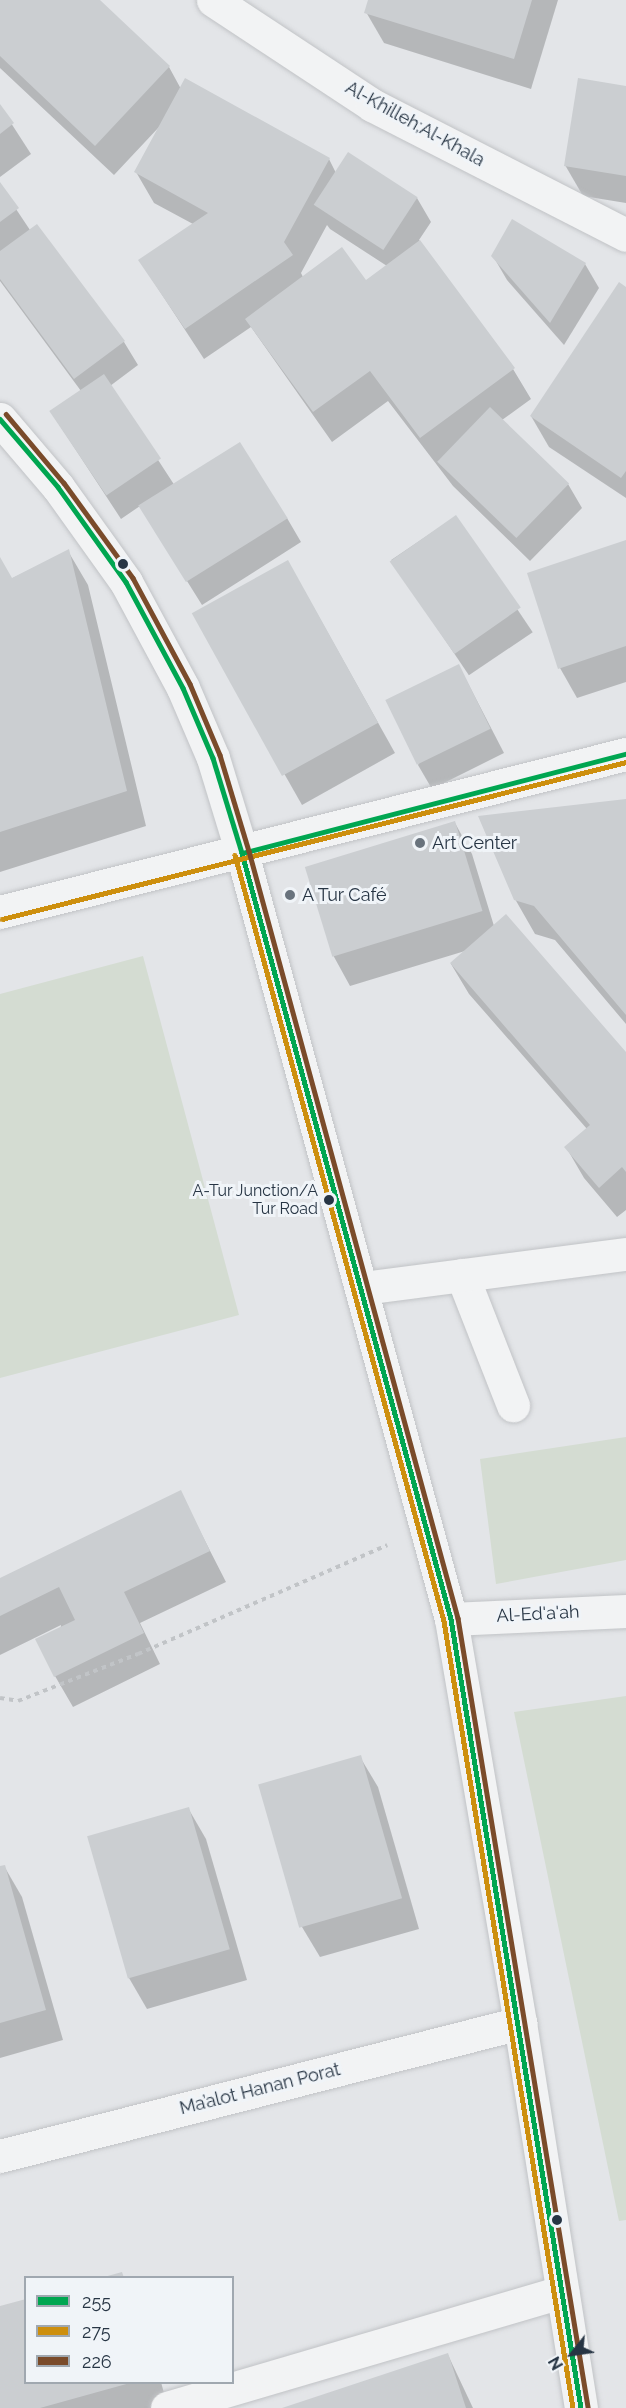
<!DOCTYPE html>
<meta charset="utf-8">
<style>
body{margin:0}
#map{position:relative;width:626px;height:2408px;overflow:hidden;background:#e3e5e8;font-family:Raleway,sans-serif}
div>[style]{position:absolute}
[style*='--x']{left:calc(var(--x)*1px);top:calc(var(--y)*1px);width:calc(var(--w)*1px);rotate:calc(var(--a)*1deg)}
.green>*{inset:0;background:#d4dcd2}
.shadow>*{inset:0;background:#0003;transform-origin:0 0}
.building>*{inset:0;background:#cbced1;transform-origin:0 0}
.path>*{height:4px;margin-top:-2px;transform-origin:0;background:repeating-linear-gradient(90deg,#c1c4c7 0 4.5px,transparent 0 9px)}
.roads{filter:drop-shadow(0 0 2px #c1c3c6) drop-shadow(0 0 2px #c1c3c6)}
.minor>*{height:33px;margin:-16.5px;padding:0 16.5px;transform-origin:16.5px;border-radius:16.5px;background:#f2f3f4}
.bus-1>*{height:4.5px;margin:-2.25px;padding:0 2.25px;transform-origin:2.25px;border-radius:2.25px;background:#00a651}
.bus-2>*{height:4.5px;margin:-2.25px;padding:0 2.25px;transform-origin:2.25px;border-radius:2.25px;background:#cd8f0e}
.bus-3>*{height:4.5px;margin:-2.25px;padding:0 2.25px;transform-origin:2.25px;border-radius:2.25px;background:#7a4b2a}
.dots>*{width:16px;height:16px;translate:-50% -50%;box-sizing:border-box;border:3px solid #f0f4f8;border-radius:50%}
span{translate:-50% -50%;white-space:nowrap;text-align:center;line-height:1.15;-webkit-text-stroke:6px #f0f4f8;paint-order:stroke}
.bus-label{font-size:16px;color:#273544}
.right{translate:-100% -50%;text-align:right}
.street-label{font-size:18px;color:#273544}
.poi-label{font-size:18px;color:#273544}
.left{translate:0 -50%;text-align:left}
.legend{position:absolute;left:24px;top:2276px;width:210px;height:108px;box-sizing:border-box;background:#f0f4f8;border:2px solid #a0a8b0;margin:0;padding:8px 10px;list-style:none;font-size:18px;color:#273544}
.legend li{display:flex;align-items:center;gap:12px;height:30px}
.legend b{width:30px;border:2px solid #a0a8b0}
.north{position:absolute;left:542px;top:2324px;width:60px;height:60px;-webkit-text-stroke:4px #f0f4f8;paint-order:stroke;rotate:240deg;font-size:16px;font-weight:700;line-height:24px;text-align:center;color:#273544}
.north::after{content:'';display:block;margin:auto;width:21px;height:27px;background:#273544;clip-path:polygon(50% 0,100% 100%,50% 72%,0 100%)}
</style>
<div id="map">
<div class="green">
<div style="clip-path:polygon(143px 956px,239px 1315px,0 1378px,0 994px)"></div>
<div style="clip-path:polygon(626px 1437px,626px 1560px,496px 1584px,480px 1459px)"></div>
<div style="clip-path:polygon(626px 1696px,626px 2220px,619px 2221px,514px 1712px)"></div>
</div>
<div class="shadow">
<div style="clip-path:polygon(evenodd,0 0,98px 0,169px 67px,181px 89px,329px 159px,336px 173px,417px 198px,431px 222px,419px 240px,513px 369px,531px 399px,502px 420px,568px 484px,582px 508px,530px 561px,453px 486px,388px 401px,332px 442px,251px 327px,204px 359px,140px 261px,193px 224px,154px 203px,136px 172px,160px 126px,114px 175px,0 68px,0 0,327px 225px,330px 229px,387px 266px,366px 282px,303px 277px,301px 273px,327px 225px)"></div>
<div style="clip-path:polygon(370px 0,558px 0,531px 89px,384px 43px,366px 12px)"></div>
<div style="clip-path:polygon(626px 88px,626px 203px,583px 196px,565px 165px)"></div>
<div style="clip-path:polygon(0 106px,31px 154px,0 177px)"></div>
<div style="clip-path:polygon(0 185px,30px 230px,124px 342px,138px 365px,110px 386px,175px 486px,287px 518px,301px 542px,202px 605px,140px 506px,121px 519px,51px 412px,81px 391px,0 281px)"></div>
<div style="clip-path:polygon(493px 256px,585px 264px,599px 288px,564px 345px,507px 280px)"></div>
<div style="clip-path:polygon(626px 289px,626px 498px,549px 447px,531px 416px)"></div>
<div style="left:455px;top:517px;width:139px;height:77px;rotate:56deg"></div>
<div style="clip-path:polygon(626px 542px,626px 682px,577px 698px,560px 668px)"></div>
<div style="clip-path:polygon(68px 551px,88px 585px,146px 826px,0 872px,0 560px,11px 579px)"></div>
<div style="clip-path:polygon(305px 592px,395px 753px,302px 805px,194px 615px)"></div>
<div style="clip-path:polygon(459px 666px,504px 753px,432px 789px,418px 765px)"></div>
<div style="clip-path:polygon(626px 801px,626px 1024px,555px 940px,535px 934px,515px 899px)"></div>
<div style="clip-path:polygon(455px 823px,472px 854px,494px 926px,626px 1054px,626px 1210px,617px 1217px,584px 1178px,566px 1147px,587px 1129px,469px 994px,451px 964px,465px 951px,350px 986px,333px 955px)"></div>
<div style="clip-path:polygon(180px 1492px,226px 1582px,140px 1623px,160px 1664px,73px 1707px,55px 1676px,61px 1625px,0 1655px,0 1580px)"></div>
<div style="clip-path:polygon(360px 1757px,378px 1787px,419px 1929px,320px 1957px,302px 1927px,260px 1785px)"></div>
<div style="clip-path:polygon(188px 1808px,206px 1839px,247px 1980px,147px 2009px,129px 1978px)"></div>
<div style="clip-path:polygon(4px 1866px,22px 1897px,63px 2040px,0 2058px,0 1868px)"></div>
<div style="clip-path:polygon(0 2307px,26px 2382px,161px 2382px,168px 2408px,0 2408px)"></div>
<div style="clip-path:polygon(448px 2355px,473px 2408px,285px 2408px)"></div>
</div>
<div class="building">
<div style="clip-path:polygon(0 0,100px 0,170px 66px,95px 146px,0 56px)"></div>
<div style="clip-path:polygon(368px 0,532px 0,514px 59px,364px 13px)"></div>
<div style="clip-path:polygon(185px 78px,330px 158px,284px 242px,293px 255px,185px 329px,138px 260px,208px 213px,134px 172px)"></div>
<div style="clip-path:polygon(578px 78px,626px 86px,626px 176px,564px 166px)"></div>
<div style="clip-path:polygon(0 104px,14px 123px,0 134px)"></div>
<div style="left:348px;top:152px;width:83px;height:63px;rotate:33deg"></div>
<div style="clip-path:polygon(0 182px,19px 208px,0 222px)"></div>
<div style="clip-path:polygon(512px 219px,586px 263px,550px 323px,491px 256px)"></div>
<div style="clip-path:polygon(37px 224px,125px 341px,74px 379px,0 279px,0 251px)"></div>
<div style="clip-path:polygon(420px 240px,515px 368px,420px 438px,370px 371px,313px 412px,245px 319px,342px 247px,366px 280px)"></div>
<div style="clip-path:polygon(619px 282px,626px 287px,626px 471px,621px 478px,530px 416px)"></div>
<div style="left:104px;top:374px;width:102px;height:66px;rotate:56deg"></div>
<div style="left:490px;top:407px;width:110px;height:76px;rotate:44deg"></div>
<div style="left:240px;top:442px;width:90px;height:120px;rotate:58deg"></div>
<div style="left:456px;top:515px;width:113px;height:81px;rotate:55deg"></div>
<div style="clip-path:polygon(626px 540px,626px 646px,558px 669px,527px 573px)"></div>
<div style="clip-path:polygon(69px 549px,127px 791px,0 832px,0 557px,12px 578px)"></div>
<div style="left:288px;top:560px;width:186px;height:110px;rotate:61deg"></div>
<div style="left:459px;top:664px;width:72px;height:82px;rotate:64deg"></div>
<div style="clip-path:polygon(626px 799px,626px 1015px,534px 906px,514px 900px,478px 816px)"></div>
<div style="left:455px;top:821px;width:94px;height:157px;rotate:73deg"></div>
<div style="clip-path:polygon(506px 914px,626px 1052px,626px 1172px,622px 1167px,599px 1188px,564px 1147px,590px 1125px,450px 963px)"></div>
<div style="clip-path:polygon(181px 1490px,210px 1551px,124px 1592px,144px 1633px,54px 1677px,35px 1639px,75px 1620px,59px 1587px,0 1616px,0 1578px)"></div>
<div style="left:361px;top:1755px;width:149px;height:107px;rotate:74deg"></div>
<div style="left:189px;top:1807px;width:148px;height:106px;rotate:74deg"></div>
<div style="clip-path:polygon(5px 1865px,46px 2010px,0 2023px,0 1866px)"></div>
<div style="clip-path:polygon(122px 2272px,124px 2278px,104px 2278px,104px 2277px)"></div>
<div style="clip-path:polygon(26px 2299px,26px 2382px,130px 2383px,40px 2408px,0 2408px,0 2306px)"></div>
<div style="clip-path:polygon(448px 2353px,466px 2408px,282px 2408px)"></div>
</div>
<div class="path">
<div style="--x:0;--y:1698;--w:18;--a:9"></div>
<div style="--x:18;--y:1701;--w:129;--a:-21.4"></div>
<div style="--x:138;--y:1654;--w:272;--a:-23.6"></div>
</div>
<div class="roads">
<div class="minor">
<div style="--x:213;--y:0;--w:191;--a:33.4"></div>
<div style="--x:372;--y:105;--w:285;--a:27.1"></div>
<div style="--x:0;--y:419;--w:89;--a:49.5"></div>
<div style="--x:58;--y:487;--w:117;--a:54.4"></div>
<div style="--x:126;--y:582;--w:120;--a:61.7"></div>
<div style="--x:183;--y:688;--w:76;--a:66.8"></div>
<div style="--x:213;--y:758;--w:99;--a:73"></div>
<div style="--x:242;--y:853;--w:794;--a:74.74"></div>
<div style="--x:451;--y:1619;--w:410;--a:80.3"></div>
<div style="--x:520;--y:2023;--w:390;--a:81"></div>
<div style="--x:0;--y:912;--w:646;--a:-14.17"></div>
<div style="--x:462;--y:1275;--w:140;--a:68.6"></div>
<div style="--x:363;--y:1288;--w:265;--a:-7.4"></div>
<div style="--x:451;--y:1619;--w:175;--a:-2.6"></div>
<div style="--x:0;--y:2156;--w:537;--a:-14.35"></div>
<div style="--x:167;--y:2408;--w:412;--a:-16.4"></div>
</div>
</div>
<div class="bus-1">
<div style="--x:0;--y:419;--w:89;--a:49.5"></div>
<div style="--x:58;--y:487;--w:117;--a:54.4"></div>
<div style="--x:126;--y:582;--w:120;--a:61.7"></div>
<div style="--x:183;--y:688;--w:76;--a:66.8"></div>
<div style="--x:213;--y:758;--w:99;--a:73"></div>
<div style="--x:242;--y:853;--w:794;--a:74.74"></div>
<div style="--x:451;--y:1619;--w:800;--a:80.64"></div>
<div style="--x:242;--y:853;--w:397;--a:-14.5"></div>
</div>
<div class="bus-2">
<div style="--x:235;--y:855;--w:794;--a:74.74"></div>
<div style="--x:444;--y:1621;--w:798;--a:80.69"></div>
<div style="--x:2;--y:919;--w:643;--a:-14.12"></div>
</div>
<div class="bus-3">
<div style="--x:6;--y:414;--w:90;--a:50"></div>
<div style="--x:64;--y:483;--w:117;--a:54"></div>
<div style="--x:133;--y:578;--w:120;--a:61.7"></div>
<div style="--x:190;--y:684;--w:77;--a:67.1"></div>
<div style="--x:220;--y:755;--w:100;--a:73.2"></div>
<div style="--x:249;--y:851;--w:795;--a:74.76"></div>
<div style="--x:458;--y:1618;--w:800;--a:80.64"></div>
</div>
<div class="dots">
<div style="left:123px;top:564px;background:#273544"></div>
<div style="left:420px;top:843px;background:#69737d"></div>
<div style="left:290px;top:895px;background:#69737d"></div>
<div style="left:329px;top:1200px;background:#273544"></div>
<div style="left:557px;top:2220px;background:#273544"></div>
</div>
<div class="bus-label">
<span class="right" style="left:318px;top:1200px">A-Tur Junction/A<br>Tur Road</span>
</div>
<div class="street-label">
<span style="left:415px;top:124px;rotate:29deg">Al-Khilleh;Al-Khala</span>
<span style="left:538px;top:1614px;rotate:-3deg">Al-Ed'a'ah</span>
<span style="left:260px;top:2089px;rotate:-14deg">Ma’alot Hanan Porat</span>
</div>
<div class="poi-label">
<span class="left" style="left:432px;top:843px">Art Center</span>
<span class="left" style="left:302px;top:895px">A Tur Café</span>
</div>
<ul class="legend">
<li><b style="height:8px;background:#00a651"></b>255</li>
<li><b style="height:8px;background:#cd8f0e"></b>275</li>
<li><b style="height:8px;background:#7a4b2a"></b>226</li>
</ul>
<div class="north">N</div>
</div>
